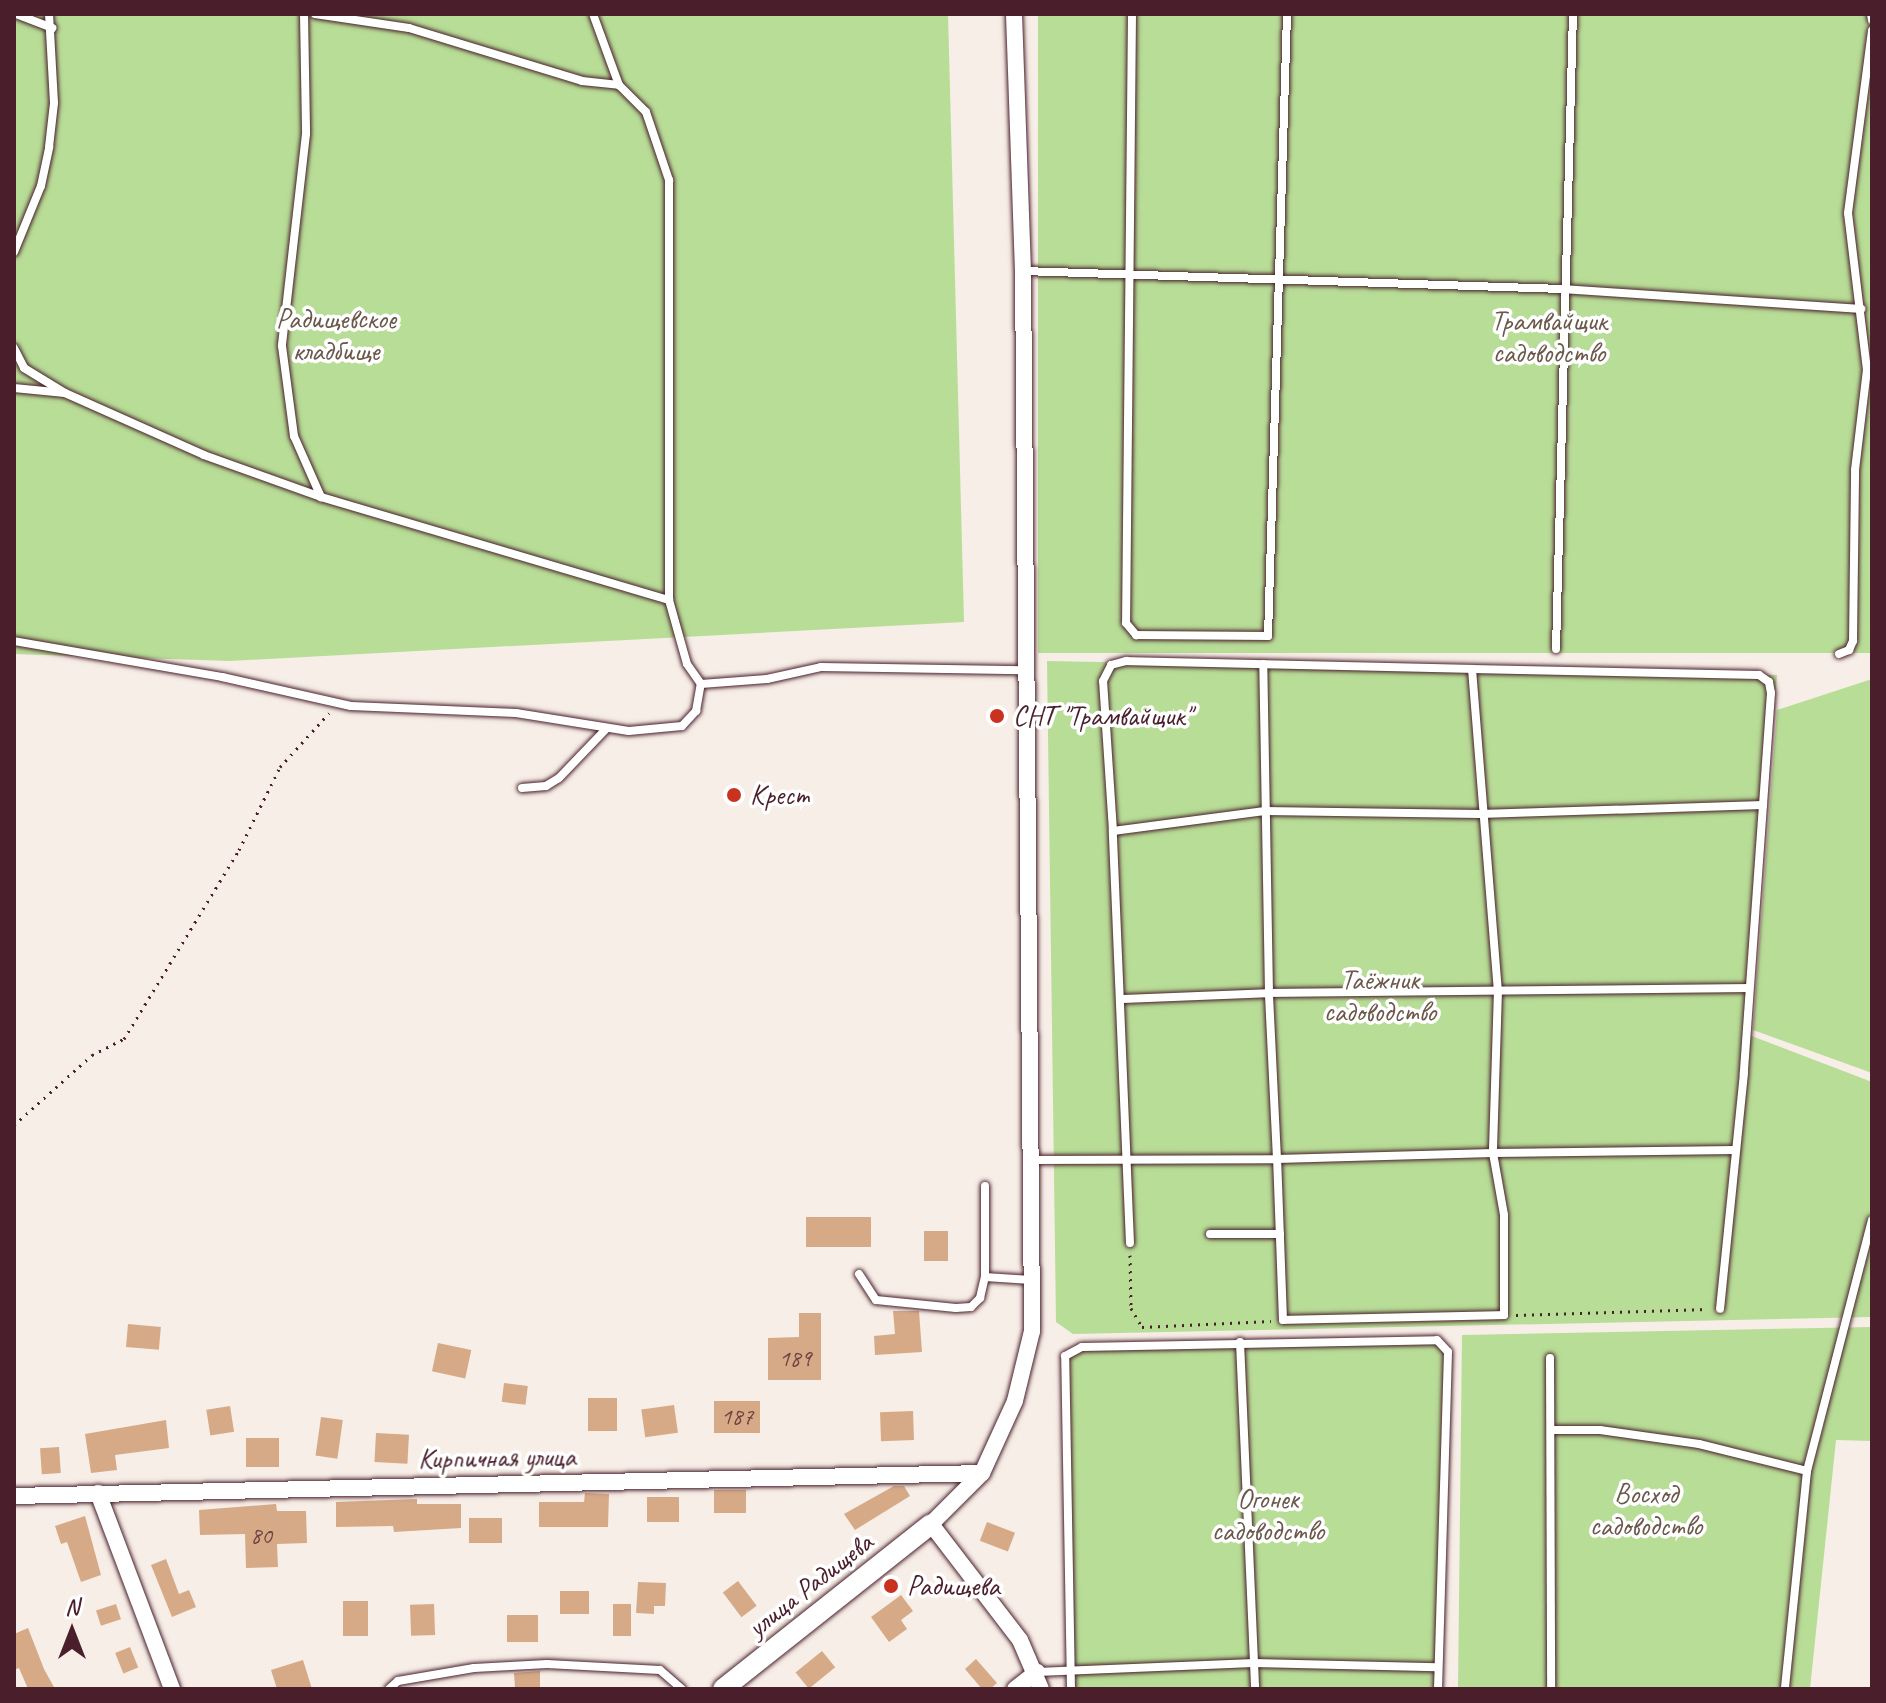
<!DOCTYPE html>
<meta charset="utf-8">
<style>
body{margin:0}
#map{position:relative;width:1886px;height:1703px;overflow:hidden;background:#f7eee7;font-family:Caveat,sans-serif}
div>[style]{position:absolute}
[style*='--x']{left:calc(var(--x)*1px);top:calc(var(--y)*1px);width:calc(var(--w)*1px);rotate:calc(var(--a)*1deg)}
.green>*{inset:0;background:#b8dd97;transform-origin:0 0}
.building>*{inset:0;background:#d6aa87;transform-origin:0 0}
.path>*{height:3px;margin-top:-1.5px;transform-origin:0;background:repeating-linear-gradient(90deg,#4a1f2b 0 2px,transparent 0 8px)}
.roads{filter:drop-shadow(0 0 2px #4a1f2b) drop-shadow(0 0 2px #4a1f2b)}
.service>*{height:8px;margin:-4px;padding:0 4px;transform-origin:4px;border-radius:4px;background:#fff}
.minor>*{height:16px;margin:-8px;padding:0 8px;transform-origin:8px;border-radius:8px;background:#fff}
.tertiary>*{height:20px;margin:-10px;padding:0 10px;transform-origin:10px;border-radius:10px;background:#fff}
.dots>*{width:22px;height:22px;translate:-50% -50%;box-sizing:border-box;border:4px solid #fff;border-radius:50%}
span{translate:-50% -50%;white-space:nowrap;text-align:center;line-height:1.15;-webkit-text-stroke:7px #fff;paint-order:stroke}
.number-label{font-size:24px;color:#6d4242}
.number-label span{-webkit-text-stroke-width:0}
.park-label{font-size:28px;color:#6b584b}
.poi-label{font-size:28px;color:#4a1f2b}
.left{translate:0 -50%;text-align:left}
.street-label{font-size:28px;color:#4a1f2b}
.frame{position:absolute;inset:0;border:16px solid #4a1f2b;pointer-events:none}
.north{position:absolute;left:32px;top:1591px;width:80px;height:80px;-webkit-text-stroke:6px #fff;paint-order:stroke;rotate:0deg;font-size:22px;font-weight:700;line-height:32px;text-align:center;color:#4a1f2b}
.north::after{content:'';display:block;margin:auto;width:28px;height:36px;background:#4a1f2b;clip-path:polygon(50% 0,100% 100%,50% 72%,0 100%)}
</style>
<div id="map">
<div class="green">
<div style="clip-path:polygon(14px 14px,948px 14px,964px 622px,230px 661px,14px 654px)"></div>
<div style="left:1038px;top:14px;width:834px;height:639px"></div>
<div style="clip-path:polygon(1047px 661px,1777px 675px,1749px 1035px,1872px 1082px,1872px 1317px,1073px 1334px,1056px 1322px)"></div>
<div style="clip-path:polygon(1872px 679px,1872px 1073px,1753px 1030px,1777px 710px)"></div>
<div style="clip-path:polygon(1872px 1327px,1872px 1441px,1836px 1440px,1810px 1689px,1458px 1689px,1462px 1335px)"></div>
<div style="clip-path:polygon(1437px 1340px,1448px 1352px,1438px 1689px,1071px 1689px,1065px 1356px,1093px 1347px)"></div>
</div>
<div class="building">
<div style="left:806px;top:1217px;width:65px;height:30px"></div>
<div style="left:924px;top:1231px;width:24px;height:30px"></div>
<div style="clip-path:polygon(893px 1311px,919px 1311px,922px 1352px,875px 1355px,874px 1336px,895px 1334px)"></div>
<div style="clip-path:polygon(799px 1313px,821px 1313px,821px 1380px,768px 1380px,768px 1338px,799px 1337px)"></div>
<div style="left:128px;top:1324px;width:33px;height:23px;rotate:5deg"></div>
<div style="left:438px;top:1343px;width:34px;height:29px;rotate:12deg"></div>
<div style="left:504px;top:1383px;width:24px;height:19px;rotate:7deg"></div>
<div style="left:588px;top:1398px;width:29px;height:33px"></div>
<div style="left:714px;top:1401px;width:46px;height:32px"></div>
<div style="left:674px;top:1405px;width:28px;height:33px;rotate:82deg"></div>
<div style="left:230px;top:1406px;width:26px;height:24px;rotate:81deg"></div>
<div style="left:913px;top:1411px;width:29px;height:33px;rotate:88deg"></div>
<div style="left:321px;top:1417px;width:22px;height:39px;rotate:8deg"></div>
<div style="clip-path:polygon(166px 1420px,169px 1448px,115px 1455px,117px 1470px,91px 1473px,85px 1434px)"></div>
<div style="left:376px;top:1433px;width:33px;height:29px;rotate:3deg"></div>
<div style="left:246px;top:1438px;width:33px;height:29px"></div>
<div style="left:59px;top:1447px;width:26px;height:19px;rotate:86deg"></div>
<div style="clip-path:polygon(894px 1486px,904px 1486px,910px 1496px,855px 1530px,844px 1514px)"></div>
<div style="left:714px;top:1490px;width:32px;height:23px"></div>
<div style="clip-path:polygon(585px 1493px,609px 1494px,608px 1527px,539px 1527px,539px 1502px,584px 1502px)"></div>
<div style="left:679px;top:1497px;width:25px;height:32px;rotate:90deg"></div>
<div style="clip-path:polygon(417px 1499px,417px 1504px,461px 1504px,461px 1528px,394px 1532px,393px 1526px,336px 1527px,336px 1502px)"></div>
<div style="clip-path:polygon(276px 1504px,277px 1511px,306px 1511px,307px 1543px,277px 1544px,278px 1567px,246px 1568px,245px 1534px,200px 1535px,199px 1510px)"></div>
<div style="clip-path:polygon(85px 1516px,101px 1575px,81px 1582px,67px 1542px,61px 1544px,55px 1526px)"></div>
<div style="left:469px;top:1518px;width:33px;height:25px"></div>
<div style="left:987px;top:1522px;width:30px;height:20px;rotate:21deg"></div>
<div style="clip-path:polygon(166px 1559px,179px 1594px,189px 1590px,196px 1607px,172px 1617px,151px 1565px)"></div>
<div style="left:738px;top:1581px;width:31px;height:19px;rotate:53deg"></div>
<div style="clip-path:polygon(638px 1582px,666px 1583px,665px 1606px,654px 1606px,654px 1614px,636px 1613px)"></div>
<div style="left:560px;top:1591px;width:29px;height:23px"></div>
<div style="clip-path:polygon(901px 1595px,913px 1611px,901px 1620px,907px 1629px,889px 1642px,871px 1617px)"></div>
<div style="left:343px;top:1601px;width:25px;height:35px"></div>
<div style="left:116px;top:1604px;width:16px;height:21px;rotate:72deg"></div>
<div style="left:434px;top:1604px;width:31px;height:24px;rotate:88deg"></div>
<div style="left:613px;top:1604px;width:18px;height:32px"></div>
<div style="left:507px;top:1615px;width:31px;height:27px"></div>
<div style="clip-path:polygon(28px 1628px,44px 1669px,55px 1689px,28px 1689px,19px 1668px,14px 1670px,14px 1634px)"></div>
<div style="left:130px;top:1647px;width:22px;height:16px;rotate:68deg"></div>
<div style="left:822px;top:1651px;width:21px;height:34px;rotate:51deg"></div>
<div style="clip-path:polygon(976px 1659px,997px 1683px,990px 1689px,982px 1689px,965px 1669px)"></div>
<div style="clip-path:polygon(303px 1660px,312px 1689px,277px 1689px,271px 1670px)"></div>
<div style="clip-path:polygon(540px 1671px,540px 1688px,515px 1688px,514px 1673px)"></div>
</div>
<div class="path">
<div style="--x:14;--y:1125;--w:105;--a:-41.9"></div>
<div style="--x:92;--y:1055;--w:36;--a:-27"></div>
<div style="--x:124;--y:1039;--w:221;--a:-58.7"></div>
<div style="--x:239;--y:850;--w:93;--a:-63.7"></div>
<div style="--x:280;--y:767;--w:73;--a:-47.8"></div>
<div style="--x:1130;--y:1255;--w:53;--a:88.9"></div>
<div style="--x:1131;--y:1308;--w:22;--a:60"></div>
<div style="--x:1142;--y:1327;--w:129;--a:-2.7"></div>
<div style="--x:1516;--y:1315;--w:192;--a:-1.8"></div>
</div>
<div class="roads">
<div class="service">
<div style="--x:16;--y:14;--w:39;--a:21"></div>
<div style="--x:304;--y:14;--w:120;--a:89"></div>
<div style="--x:306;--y:134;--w:213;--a:96.5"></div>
<div style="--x:282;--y:346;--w:91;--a:82.4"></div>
<div style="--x:294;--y:436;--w:67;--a:66.1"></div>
<div style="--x:315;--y:14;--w:95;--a:8.5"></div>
<div style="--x:409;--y:28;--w:181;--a:17"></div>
<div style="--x:582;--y:81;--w:37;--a:6"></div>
<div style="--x:593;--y:14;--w:76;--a:69.9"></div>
<div style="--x:619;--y:85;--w:38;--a:45"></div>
<div style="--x:646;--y:112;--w:72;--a:71.3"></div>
<div style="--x:669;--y:180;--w:420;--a:90"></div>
<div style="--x:669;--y:600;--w:66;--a:74.3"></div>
<div style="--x:687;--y:664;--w:24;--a:55"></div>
<div style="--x:701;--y:684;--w:66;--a:-4.3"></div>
<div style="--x:767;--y:679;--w:55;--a:-12.5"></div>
<div style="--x:821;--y:667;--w:202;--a:0.9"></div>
<div style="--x:1132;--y:14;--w:609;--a:90.56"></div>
<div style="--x:1126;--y:623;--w:16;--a:50"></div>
<div style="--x:1136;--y:635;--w:132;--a:0.4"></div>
<div style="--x:1268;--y:636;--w:622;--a:-88.25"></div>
<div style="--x:1871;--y:14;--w:6;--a:81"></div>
<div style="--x:14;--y:252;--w:71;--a:-67.8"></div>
<div style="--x:41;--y:186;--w:40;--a:-78"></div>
<div style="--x:49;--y:147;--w:44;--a:-83.5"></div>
<div style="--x:54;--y:103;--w:89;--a:-93.2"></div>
<div style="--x:1023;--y:271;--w:539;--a:1.91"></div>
<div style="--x:1562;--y:289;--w:300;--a:3.8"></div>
<div style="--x:14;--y:348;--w:22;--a:63"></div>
<div style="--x:24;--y:368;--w:48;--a:31.4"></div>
<div style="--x:65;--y:393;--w:152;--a:24"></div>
<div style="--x:204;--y:455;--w:124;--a:19.7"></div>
<div style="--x:321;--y:497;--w:363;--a:16.5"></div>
<div style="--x:14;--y:388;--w:51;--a:5.6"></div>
<div style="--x:14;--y:641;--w:211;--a:9.8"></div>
<div style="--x:222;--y:677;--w:132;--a:12.7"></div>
<div style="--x:351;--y:706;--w:165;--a:2.4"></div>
<div style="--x:516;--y:713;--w:114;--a:9.1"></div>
<div style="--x:629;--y:731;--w:53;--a:-5.4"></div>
<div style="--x:682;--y:726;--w:21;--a:-47"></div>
<div style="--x:696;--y:711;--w:27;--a:-80"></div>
<div style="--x:1556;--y:649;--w:635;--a:-88.47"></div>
<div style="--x:1839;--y:654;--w:11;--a:-22"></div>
<div style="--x:1849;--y:650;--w:10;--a:-66"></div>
<div style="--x:1853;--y:641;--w:171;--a:-89.3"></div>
<div style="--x:1855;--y:470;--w:101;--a:-83.2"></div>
<div style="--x:1867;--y:370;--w:158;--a:-96.9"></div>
<div style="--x:1848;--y:213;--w:184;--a:-82.5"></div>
<div style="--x:1472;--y:669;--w:287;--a:1.2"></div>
<div style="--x:1759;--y:675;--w:12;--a:35"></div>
<div style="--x:1769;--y:682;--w:11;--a:80"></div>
<div style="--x:1771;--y:693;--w:112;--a:94.1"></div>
<div style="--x:522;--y:788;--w:24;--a:-5"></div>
<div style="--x:546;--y:786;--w:15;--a:-32"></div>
<div style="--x:559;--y:778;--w:69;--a:-46.2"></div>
<div style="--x:1113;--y:831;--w:150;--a:-93.8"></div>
<div style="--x:1103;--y:681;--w:18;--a:-63"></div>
<div style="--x:1111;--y:665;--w:16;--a:-15"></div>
<div style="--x:1126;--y:661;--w:346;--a:1.3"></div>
<div style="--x:1472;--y:669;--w:322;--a:85.4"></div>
<div style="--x:1498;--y:990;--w:163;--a:91.8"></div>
<div style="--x:1493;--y:1153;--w:63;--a:79.9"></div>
<div style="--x:1504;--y:1215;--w:100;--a:90"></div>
<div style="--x:1504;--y:1315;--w:221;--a:178.7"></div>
<div style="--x:1283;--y:1320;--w:161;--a:-92.1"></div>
<div style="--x:1277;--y:1159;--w:216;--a:-1.6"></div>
<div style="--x:1493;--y:1153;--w:242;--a:-0.7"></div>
<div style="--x:1121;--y:999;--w:148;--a:-2.3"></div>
<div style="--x:1269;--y:993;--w:329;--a:-91"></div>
<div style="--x:1030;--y:1160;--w:247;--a:-0.2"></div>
<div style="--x:1277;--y:1159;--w:166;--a:-92.8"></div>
<div style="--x:1269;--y:993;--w:478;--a:-0.6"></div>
<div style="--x:985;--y:1186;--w:91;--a:90"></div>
<div style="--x:1210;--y:1234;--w:70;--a:0"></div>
<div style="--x:1130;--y:1243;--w:412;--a:-92.4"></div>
<div style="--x:1113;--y:831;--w:153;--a:-7.5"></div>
<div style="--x:1265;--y:811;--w:215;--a:0.8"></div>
<div style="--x:1480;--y:814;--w:283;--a:-1.8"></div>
<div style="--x:1763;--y:805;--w:269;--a:94.1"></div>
<div style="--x:1744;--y:1073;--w:237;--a:95.8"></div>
<div style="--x:859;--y:1274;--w:31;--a:57"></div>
<div style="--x:876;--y:1300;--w:80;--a:5.7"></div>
<div style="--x:956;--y:1308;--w:15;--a:-4"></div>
<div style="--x:971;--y:1307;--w:13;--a:-45"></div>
<div style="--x:980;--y:1298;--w:22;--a:-77"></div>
<div style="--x:985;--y:1277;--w:46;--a:3.7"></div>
<div style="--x:1240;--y:1342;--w:347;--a:87.5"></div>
<div style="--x:1550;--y:1358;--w:331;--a:89.8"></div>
<div style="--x:1551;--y:1430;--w:49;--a:0"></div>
<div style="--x:1600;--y:1430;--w:100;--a:8"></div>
<div style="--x:1699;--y:1444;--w:111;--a:14"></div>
<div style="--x:1807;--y:1471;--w:219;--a:95.8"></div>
<div style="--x:1807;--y:1471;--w:259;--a:-75.5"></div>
<div style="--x:1037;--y:1672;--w:217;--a:-2.4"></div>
<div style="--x:1254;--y:1663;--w:183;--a:1.3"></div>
<div style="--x:389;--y:1689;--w:12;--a:-42"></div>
<div style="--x:398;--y:1681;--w:77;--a:-9.7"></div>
<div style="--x:474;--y:1668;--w:73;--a:-3.1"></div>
<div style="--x:547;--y:1664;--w:113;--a:3"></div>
<div style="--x:660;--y:1670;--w:29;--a:41"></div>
<div style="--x:1071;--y:1689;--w:333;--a:-91"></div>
<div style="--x:1065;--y:1356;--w:19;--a:-28"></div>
<div style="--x:1082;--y:1347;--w:355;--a:-1.1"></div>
<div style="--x:1437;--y:1340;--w:16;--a:47"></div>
<div style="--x:1448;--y:1352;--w:337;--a:91.7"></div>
</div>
<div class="minor">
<div style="--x:1014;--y:14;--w:257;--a:88"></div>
<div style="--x:1023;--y:271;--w:1060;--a:89.51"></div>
<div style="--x:1032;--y:1331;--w:72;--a:103.7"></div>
<div style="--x:1015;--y:1401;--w:79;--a:114.6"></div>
<div style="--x:982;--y:1473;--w:72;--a:135"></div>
<div style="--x:931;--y:1524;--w:146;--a:52.5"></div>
<div style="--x:1020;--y:1640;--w:53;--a:66.8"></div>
<div style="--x:98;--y:1493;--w:210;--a:69.3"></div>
<div style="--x:14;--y:1496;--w:968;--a:-1.36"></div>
<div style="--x:1015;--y:1689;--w:28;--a:-38"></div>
</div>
<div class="tertiary">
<div style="--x:723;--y:1689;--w:265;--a:-38.4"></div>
</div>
</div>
<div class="dots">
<div style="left:997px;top:716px;background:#c8321e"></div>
<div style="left:734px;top:795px;background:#c8321e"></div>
<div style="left:891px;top:1586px;background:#c8321e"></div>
</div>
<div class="number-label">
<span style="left:795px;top:1359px">189</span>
<span style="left:737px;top:1417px">187</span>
<span style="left:261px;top:1536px">80</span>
</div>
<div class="park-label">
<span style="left:336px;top:335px">Радищевское<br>кладбище</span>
<span style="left:1549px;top:337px">Трамвайщик<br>садоводство</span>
<span style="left:1380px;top:996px">Таёжник<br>садоводство</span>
<span style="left:1646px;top:1510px">Восход<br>садоводство</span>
<span style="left:1268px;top:1515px">Огонек<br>садоводство</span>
</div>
<div class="poi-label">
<span class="left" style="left:1013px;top:716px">СНТ "Трамвайщик"</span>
<span class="left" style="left:750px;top:795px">Крест</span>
<span class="left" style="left:907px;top:1586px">Радищева</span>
</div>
<div class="street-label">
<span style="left:497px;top:1458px;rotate:-1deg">Кирпичная улица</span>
<span style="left:810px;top:1585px;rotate:-38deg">улица Радищева</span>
</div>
<div class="frame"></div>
<div class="north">N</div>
</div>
